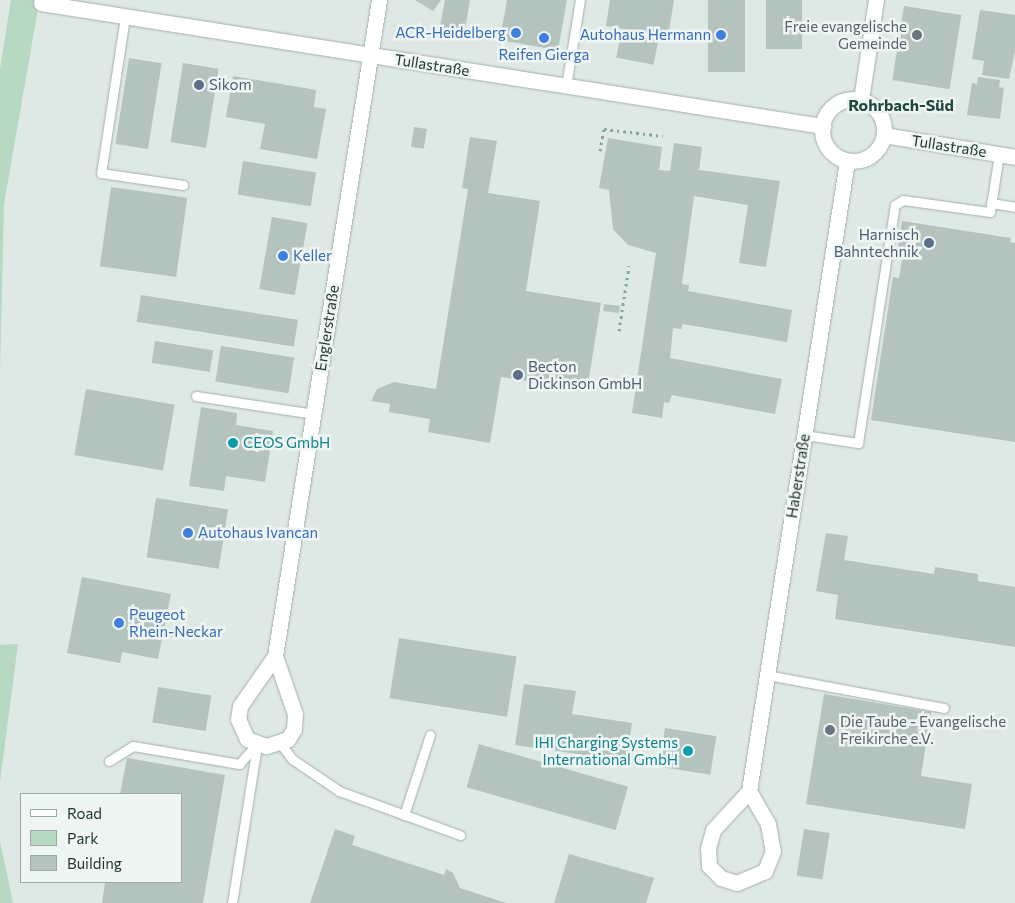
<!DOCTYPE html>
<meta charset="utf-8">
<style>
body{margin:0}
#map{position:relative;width:1015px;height:903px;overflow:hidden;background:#dee8e4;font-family:Commissioner,sans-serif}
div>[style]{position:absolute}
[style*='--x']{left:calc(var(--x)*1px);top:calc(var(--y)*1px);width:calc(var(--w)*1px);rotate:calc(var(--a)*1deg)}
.green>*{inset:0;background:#b8d9c1}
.building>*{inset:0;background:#b4c3bd;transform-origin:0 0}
.path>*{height:3px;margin-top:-1.5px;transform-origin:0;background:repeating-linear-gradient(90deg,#80aa9d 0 2.5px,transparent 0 6.5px)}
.roads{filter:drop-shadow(0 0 1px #a2afab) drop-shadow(0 0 1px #a2afab)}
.lane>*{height:9px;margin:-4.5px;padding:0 4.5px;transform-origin:4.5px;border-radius:4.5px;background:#fff}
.street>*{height:15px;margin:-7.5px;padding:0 7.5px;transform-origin:7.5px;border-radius:7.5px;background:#fff}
.street>.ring{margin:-7.5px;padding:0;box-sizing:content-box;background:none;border:15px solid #fff;border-radius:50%}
.dots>*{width:14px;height:14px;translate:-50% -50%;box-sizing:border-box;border:2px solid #eef5f2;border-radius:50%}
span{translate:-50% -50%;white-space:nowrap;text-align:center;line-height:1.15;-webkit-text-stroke:5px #eef5f2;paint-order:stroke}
.worship-label{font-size:15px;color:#5b616d}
.right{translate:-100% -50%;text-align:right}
.left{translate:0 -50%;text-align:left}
.shop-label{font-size:15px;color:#366cbe}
.street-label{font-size:15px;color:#213731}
.service-label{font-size:15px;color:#4e5e75}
.culture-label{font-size:15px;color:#0d838f}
.neighbourhood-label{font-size:16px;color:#1e473d;font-weight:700}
.legend{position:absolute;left:20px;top:793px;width:162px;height:90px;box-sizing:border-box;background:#eef5f2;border:1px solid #9ca9a5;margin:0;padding:6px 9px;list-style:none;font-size:15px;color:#213731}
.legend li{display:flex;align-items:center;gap:10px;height:25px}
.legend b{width:25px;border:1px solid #9ca9a5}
</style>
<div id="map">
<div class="green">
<div style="clip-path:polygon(11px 0,36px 0,38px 9px,4px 204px,0 374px,0 69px)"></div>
<div style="clip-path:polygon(18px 644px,0 782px,0 645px)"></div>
<div style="clip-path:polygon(0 841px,13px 903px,0 903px)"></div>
</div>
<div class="building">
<div style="clip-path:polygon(415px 0,441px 0,433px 11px)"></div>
<div style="clip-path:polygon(445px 0,470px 0,464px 35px,439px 31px)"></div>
<div style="clip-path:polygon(507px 0,567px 0,558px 50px,500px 40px)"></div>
<div style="clip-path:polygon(610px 0,674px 0,668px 36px,606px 26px)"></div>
<div style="left:708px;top:0;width:37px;height:72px"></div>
<div style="left:766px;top:0;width:36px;height:49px"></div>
<div style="left:904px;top:6px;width:58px;height:75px;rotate:9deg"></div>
<div style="clip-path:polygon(980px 10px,1015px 15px,1015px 51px,1009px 79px,982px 75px,984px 61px,972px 59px)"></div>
<div style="left:621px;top:33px;width:38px;height:25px;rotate:11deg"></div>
<div style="left:129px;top:58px;width:33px;height:87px;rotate:9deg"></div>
<div style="left:183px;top:63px;width:36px;height:80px;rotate:9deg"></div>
<div style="clip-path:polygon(233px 76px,316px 90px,314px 107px,326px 109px,317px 159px,260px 149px,265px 124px,226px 117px)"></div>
<div style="clip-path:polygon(978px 77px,1000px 80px,999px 87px,1004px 88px,1000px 119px,967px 115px,972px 83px,977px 84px)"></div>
<div style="left:414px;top:127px;width:13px;height:20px;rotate:9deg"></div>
<div style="clip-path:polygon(470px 137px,497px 141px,488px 193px,540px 201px,526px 291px,601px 303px,587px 390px,501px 377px,490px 443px,428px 432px,430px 419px,389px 412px,390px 404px,371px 401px,377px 389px,394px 382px,436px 389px,468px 189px,462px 188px)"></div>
<div style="clip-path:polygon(608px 138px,662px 147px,659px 170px,670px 171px,674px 143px,702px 147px,699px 170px,780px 181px,766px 267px,739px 263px,748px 205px,694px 196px,682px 284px,689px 285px,688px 291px,792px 310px,787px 342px,683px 324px,681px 329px,673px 328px,670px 358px,782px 379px,775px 414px,672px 395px,669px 403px,664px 402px,662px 418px,632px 413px,656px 253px,628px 245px,613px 229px,609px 190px,599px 188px)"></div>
<div style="left:243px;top:161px;width:74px;height:34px;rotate:9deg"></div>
<div style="left:111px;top:187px;width:77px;height:80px;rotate:8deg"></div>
<div style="left:272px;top:217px;width:36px;height:73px;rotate:10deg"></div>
<div style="clip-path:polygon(902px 221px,1011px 238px,1010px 242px,1015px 243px,1015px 442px,871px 420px,893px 277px,899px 278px,903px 254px,897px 253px)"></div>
<div style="left:141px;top:295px;width:159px;height:27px;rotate:9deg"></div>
<div style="left:604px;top:304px;width:16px;height:7px;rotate:7deg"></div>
<div style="left:155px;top:341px;width:59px;height:22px;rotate:9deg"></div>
<div style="left:221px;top:346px;width:74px;height:36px;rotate:9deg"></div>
<div style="left:86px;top:389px;width:90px;height:67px;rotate:10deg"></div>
<div style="clip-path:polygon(201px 407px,237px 413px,236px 425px,273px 431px,265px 482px,226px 476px,224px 491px,189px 486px)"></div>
<div style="left:156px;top:498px;width:73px;height:60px;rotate:9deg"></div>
<div style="clip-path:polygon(826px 533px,848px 536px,844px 560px,934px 574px,935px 567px,978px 574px,978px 581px,1015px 587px,1015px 647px,835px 619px,838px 595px,816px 591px)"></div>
<div style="clip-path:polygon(82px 577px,171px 594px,158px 659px,122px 652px,120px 663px,67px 653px)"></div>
<div style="left:399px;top:638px;width:119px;height:61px;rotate:9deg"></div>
<div style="clip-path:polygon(524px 684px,576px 691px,572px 714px,632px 723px,626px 761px,515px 745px)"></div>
<div style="left:158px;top:687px;width:54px;height:36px;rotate:9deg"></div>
<div style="clip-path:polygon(824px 694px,931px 712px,921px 776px,972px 784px,965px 829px,806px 804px)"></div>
<div style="left:665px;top:728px;width:52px;height:39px;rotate:9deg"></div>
<div style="left:479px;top:744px;width:155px;height:45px;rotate:16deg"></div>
<div style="clip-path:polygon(127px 758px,225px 775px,203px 903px,102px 903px,105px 882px,181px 882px,181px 794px,120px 794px)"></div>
<div style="clip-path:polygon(335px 829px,355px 836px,352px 845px,444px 875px,446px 869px,453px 873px,460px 888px,506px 903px,310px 903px)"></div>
<div style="left:804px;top:829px;width:26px;height:47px;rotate:9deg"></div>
<div style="clip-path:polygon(569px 854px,654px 878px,646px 903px,554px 903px)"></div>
</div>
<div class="path">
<div style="--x:600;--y:151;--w:22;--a:-80"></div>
<div style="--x:604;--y:129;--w:59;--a:6.8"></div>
<div style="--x:619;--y:331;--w:66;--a:-81.3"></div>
</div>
<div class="roads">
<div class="lane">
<div style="--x:125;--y:17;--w:158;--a:98.7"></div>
<div style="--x:101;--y:173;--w:83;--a:8.3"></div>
<div style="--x:566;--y:86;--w:87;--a:-80.8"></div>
<div style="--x:991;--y:203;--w:24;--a:9"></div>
<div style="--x:196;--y:396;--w:118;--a:8.7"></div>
<div style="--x:805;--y:435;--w:54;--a:8.6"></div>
<div style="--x:858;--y:443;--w:241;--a:-81.2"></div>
<div style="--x:895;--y:205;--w:9;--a:-32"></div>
<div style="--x:903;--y:200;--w:88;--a:7.9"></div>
<div style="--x:990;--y:212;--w:59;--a:-81.2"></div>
<div style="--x:767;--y:675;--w:180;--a:10.6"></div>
<div style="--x:280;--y:743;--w:20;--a:53"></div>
<div style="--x:292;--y:759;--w:57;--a:34.2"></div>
<div style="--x:339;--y:791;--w:129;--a:20"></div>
<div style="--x:109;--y:761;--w:28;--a:-32"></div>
<div style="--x:133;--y:746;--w:108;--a:9.6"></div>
<div style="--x:239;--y:764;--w:27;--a:-48"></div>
<div style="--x:404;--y:815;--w:84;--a:-72"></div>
<div style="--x:232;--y:903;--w:160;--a:-81"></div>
</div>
<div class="street">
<div style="--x:41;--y:3;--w:792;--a:8.94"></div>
<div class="ring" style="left:822px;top:99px;width:47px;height:47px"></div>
<div style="--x:861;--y:100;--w:101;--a:-81.5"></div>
<div style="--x:884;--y:135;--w:133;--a:9.5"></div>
<div style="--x:275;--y:656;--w:61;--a:71"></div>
<div style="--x:295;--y:714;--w:15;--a:94"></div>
<div style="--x:294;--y:729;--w:12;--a:121"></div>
<div style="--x:288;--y:739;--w:23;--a:162"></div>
<div style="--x:266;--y:746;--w:20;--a:-160"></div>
<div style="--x:247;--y:739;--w:22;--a:-114"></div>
<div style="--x:238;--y:719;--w:13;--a:-81"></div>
<div style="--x:240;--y:706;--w:61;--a:-55"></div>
<div style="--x:275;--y:656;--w:664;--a:-80.99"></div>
<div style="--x:749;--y:791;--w:38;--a:60"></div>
<div style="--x:768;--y:824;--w:27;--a:80"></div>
<div style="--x:773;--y:851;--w:22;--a:112"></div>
<div style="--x:765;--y:871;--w:30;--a:157"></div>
<div style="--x:737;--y:883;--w:17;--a:-163"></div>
<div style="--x:721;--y:878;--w:17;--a:-135"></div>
<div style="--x:709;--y:866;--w:18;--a:-93"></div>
<div style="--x:708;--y:848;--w:19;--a:-74"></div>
<div style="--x:713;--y:830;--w:53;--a:-47.3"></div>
<div style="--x:749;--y:791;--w:638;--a:-81.16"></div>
</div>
</div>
<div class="dots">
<div style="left:516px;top:33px;background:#3f7fe0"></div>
<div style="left:721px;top:35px;background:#3f7fe0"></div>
<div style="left:917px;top:35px;background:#6b7280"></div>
<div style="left:544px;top:38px;background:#3f7fe0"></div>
<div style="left:199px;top:85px;background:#5c6f8a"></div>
<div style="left:929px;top:243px;background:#5c6f8a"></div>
<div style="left:283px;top:256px;background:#3f7fe0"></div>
<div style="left:518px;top:375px;background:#5c6f8a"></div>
<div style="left:233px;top:443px;background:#0f9aa8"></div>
<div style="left:188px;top:533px;background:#3f7fe0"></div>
<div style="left:119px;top:623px;background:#3f7fe0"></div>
<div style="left:830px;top:730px;background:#6b7280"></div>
<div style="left:688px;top:751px;background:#0f9aa8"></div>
</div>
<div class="worship-label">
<span class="right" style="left:907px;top:35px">Freie evangelische<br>Gemeinde</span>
<span class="left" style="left:840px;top:730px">Die Taube - Evangelische<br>Freikirche e.V.</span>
</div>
<div class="shop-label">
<span class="right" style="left:506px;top:33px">ACR-Heidelberg</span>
<span class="right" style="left:711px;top:35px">Autohaus Hermann</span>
<span style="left:544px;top:55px">Reifen Gierga</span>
<span class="left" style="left:293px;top:256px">Keller</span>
<span class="left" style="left:198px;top:533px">Autohaus Ivancan</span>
<span class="left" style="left:129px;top:623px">Peugeot<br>Rhein-Neckar</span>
</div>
<div class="street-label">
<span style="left:432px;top:65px;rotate:9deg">Tullastraße</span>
<span style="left:949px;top:146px;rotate:9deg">Tullastraße</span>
<span style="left:327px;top:328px;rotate:-81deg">Englerstraße</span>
<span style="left:798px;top:476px;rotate:-81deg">Haberstraße</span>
</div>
<div class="service-label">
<span class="left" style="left:209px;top:85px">Sikom</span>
<span class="right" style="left:919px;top:243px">Harnisch<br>Bahntechnik</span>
<span class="left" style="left:528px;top:375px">Becton<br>Dickinson GmbH</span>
</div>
<div class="culture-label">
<span class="left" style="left:243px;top:443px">CEOS GmbH</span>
<span class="right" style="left:678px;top:751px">IHI Charging Systems<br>International GmbH</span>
</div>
<div class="neighbourhood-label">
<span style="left:901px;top:105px">Rohrbach-Süd</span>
</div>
<ul class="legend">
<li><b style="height:6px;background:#fff"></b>Road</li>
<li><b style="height:14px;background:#b8d9c1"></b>Park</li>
<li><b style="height:14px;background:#b4c3bd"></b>Building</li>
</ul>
</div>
